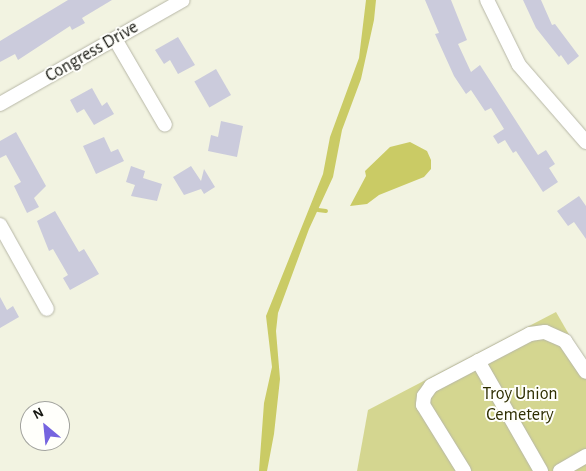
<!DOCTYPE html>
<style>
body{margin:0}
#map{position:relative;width:586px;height:471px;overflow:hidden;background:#f2f3e1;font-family:"Alegreya Sans",sans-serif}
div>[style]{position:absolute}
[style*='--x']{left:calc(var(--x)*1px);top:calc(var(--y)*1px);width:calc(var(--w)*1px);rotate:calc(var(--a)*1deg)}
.green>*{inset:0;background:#d4d690}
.water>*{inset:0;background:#cacb65}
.stream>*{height:4px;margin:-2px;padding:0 2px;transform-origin:2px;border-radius:2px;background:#cacb65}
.building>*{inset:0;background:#cbcbdc;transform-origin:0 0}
.roads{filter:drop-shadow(0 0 1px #b7b7a7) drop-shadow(0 0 1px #b7b7a7)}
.minor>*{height:14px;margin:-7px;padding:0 7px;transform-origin:7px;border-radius:7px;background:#fff}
span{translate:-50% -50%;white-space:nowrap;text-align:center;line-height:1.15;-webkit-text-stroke:4px #fffffb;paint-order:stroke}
.street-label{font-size:18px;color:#171812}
.park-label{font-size:18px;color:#2e2e01}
.north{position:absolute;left:20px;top:401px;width:50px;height:50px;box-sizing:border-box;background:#fffffb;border:1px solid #a2a39e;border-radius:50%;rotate:332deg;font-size:14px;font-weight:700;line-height:20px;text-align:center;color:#171812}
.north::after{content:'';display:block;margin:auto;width:18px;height:22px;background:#7564df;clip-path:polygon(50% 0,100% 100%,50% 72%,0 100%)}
</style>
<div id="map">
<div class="green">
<div style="clip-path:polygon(556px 312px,586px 364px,586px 471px,357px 471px,368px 410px)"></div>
</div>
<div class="water">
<div style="clip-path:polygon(366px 0,376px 0,374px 20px,361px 79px,342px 130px,333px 177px,309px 229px,278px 313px,276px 331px,280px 379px,274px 434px,267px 471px,259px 471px,264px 403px,272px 367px,266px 316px,323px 174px,330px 137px,359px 58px)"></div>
<div style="clip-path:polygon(410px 142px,427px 151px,431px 160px,431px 169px,424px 177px,379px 195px,367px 204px,350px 206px,366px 176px,365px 171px,390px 147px)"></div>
</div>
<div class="stream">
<div style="--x:318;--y:210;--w:8;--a:7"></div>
</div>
<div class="building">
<div style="clip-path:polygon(68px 0,112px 0,82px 18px,85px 23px,72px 30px,70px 26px,18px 60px,15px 54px,0 62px,0 41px)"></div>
<div style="clip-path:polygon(425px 0,451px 0,467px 40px,458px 44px,471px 72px,480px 65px,538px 155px,546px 150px,555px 164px,549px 168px,558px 182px,543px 192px,516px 151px,513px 153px,505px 140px,498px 144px,493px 136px,504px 129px,491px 108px,485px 111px,471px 90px,466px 94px,454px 76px,435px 34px,439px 33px)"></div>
<div style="clip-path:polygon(523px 0,541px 0,552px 25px,555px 24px,579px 56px,568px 65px,561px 55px,559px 57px,536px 28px)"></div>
<div style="clip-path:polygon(178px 37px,195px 65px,178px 74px,170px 60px,164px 64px,155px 50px)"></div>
<div style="left:216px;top:69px;width:30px;height:25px;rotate:60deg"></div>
<div style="clip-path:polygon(92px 88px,102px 106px,107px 102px,114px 114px,94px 125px,84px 109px,77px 113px,70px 100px)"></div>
<div style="clip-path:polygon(221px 121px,243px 126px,237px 157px,208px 151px,211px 135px,218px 137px)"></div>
<div style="clip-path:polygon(16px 132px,46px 186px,34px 198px,39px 207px,27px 213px,14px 186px,21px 182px,6px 155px,0 158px,0 141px)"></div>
<div style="clip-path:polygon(104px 137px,111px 152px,118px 149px,124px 161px,96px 174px,83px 146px)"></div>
<div style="clip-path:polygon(131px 166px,145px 171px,143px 178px,162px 184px,157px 201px,131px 196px,135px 185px,126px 182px)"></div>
<div style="clip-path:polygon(191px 166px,201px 181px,204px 169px,215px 187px,204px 194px,201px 189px,184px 195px,173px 177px)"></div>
<div style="clip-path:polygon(579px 196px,586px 206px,586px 239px,574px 222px,568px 226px,557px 211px)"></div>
<div style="clip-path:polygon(55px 211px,79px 252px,84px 249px,99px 274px,70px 290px,63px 278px,68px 275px,53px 249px,49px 251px,37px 221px)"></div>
<div style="clip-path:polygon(0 297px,7px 310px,13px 306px,19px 317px,0 328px)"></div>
</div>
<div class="roads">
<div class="minor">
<div style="--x:487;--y:0;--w:72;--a:63.8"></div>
<div style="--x:519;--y:65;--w:102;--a:49"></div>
<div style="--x:115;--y:39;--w:99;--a:59.8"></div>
<div style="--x:0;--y:104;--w:210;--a:-29.6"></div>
<div style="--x:0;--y:225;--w:96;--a:60.8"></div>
<div style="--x:478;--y:361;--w:127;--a:60.2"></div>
<div style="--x:464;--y:471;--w:78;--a:-121.8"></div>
<div style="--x:423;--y:405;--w:9;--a:-84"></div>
<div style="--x:424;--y:396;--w:12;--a:-55"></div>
<div style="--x:431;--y:386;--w:112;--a:-27.7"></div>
<div style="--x:530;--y:334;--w:15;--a:-8"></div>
<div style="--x:545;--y:332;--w:22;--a:24"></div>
<div style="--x:565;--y:341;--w:37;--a:56"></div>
<div style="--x:560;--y:471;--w:30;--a:-30"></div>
</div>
</div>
<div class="street-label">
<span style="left:92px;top:52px;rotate:-30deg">Congress Drive</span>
</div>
<div class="park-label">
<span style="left:520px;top:405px">Troy Union<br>Cemetery</span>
</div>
<div class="north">N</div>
</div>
